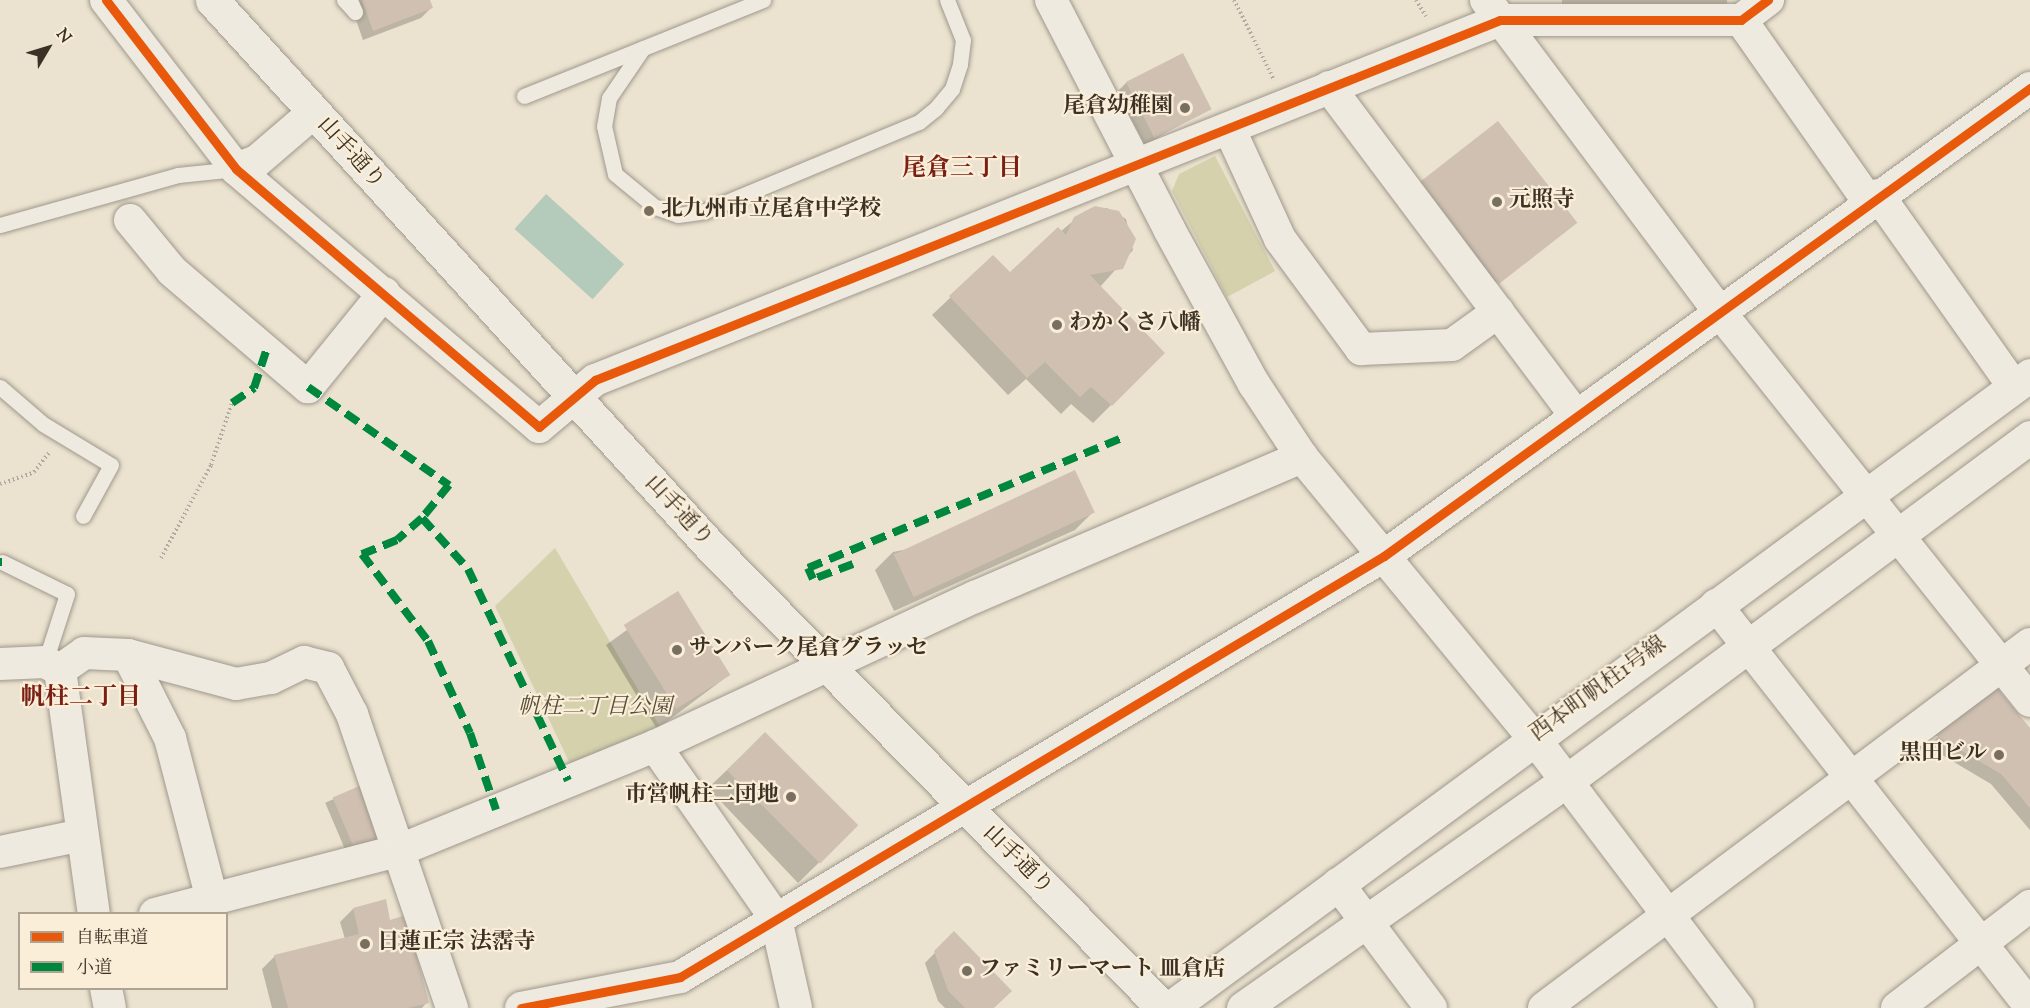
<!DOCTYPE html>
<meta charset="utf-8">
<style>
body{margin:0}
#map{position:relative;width:2030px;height:1008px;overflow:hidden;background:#ebe2cf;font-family:"Sorts Mill Goudy","Noto Serif JP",serif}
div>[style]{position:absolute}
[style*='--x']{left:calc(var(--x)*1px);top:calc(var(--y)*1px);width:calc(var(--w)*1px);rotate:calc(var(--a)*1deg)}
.green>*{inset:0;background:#d4d1ac}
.water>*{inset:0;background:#b4cabb;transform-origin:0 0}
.shadow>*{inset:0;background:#0003;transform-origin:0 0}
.building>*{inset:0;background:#d0c0b2;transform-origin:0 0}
.path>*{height:4px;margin-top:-2px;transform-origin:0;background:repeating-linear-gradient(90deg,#afaaa2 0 1.5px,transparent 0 4.5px)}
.roads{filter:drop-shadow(0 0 2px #9f988c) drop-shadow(0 0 2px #9f988c)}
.lane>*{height:15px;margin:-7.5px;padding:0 7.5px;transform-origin:7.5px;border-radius:7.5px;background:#eeeae0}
.street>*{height:32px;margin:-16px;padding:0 16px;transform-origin:16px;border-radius:16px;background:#eeeae0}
.secondary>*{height:33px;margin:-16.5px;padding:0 16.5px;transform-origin:16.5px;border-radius:16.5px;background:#eeeae0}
.quiet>*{height:8px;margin-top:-4px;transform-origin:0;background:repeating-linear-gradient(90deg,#00873e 0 15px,transparent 0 23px)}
.cycleway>*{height:9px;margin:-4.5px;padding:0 4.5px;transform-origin:4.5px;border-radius:4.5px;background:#e8590c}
.dots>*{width:16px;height:16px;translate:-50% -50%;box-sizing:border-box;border:3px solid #faeed8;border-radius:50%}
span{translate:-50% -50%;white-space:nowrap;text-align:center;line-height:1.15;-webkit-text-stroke:4.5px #faeed8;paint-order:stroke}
.poi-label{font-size:22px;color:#3b3124;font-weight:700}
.right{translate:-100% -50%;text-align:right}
.left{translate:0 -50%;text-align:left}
.street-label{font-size:22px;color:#3b3124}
.park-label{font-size:22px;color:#564e3a;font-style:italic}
.neighbourhood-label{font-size:24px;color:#7a1f14;font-weight:700}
.legend{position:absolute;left:18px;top:912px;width:210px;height:78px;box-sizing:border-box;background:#faeed8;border:2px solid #aea290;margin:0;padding:8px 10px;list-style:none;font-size:18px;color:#3b3124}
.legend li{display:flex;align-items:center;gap:12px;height:30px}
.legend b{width:30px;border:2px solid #aea290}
.north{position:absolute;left:18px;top:18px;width:60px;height:60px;-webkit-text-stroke:4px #faeed8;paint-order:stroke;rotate:52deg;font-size:16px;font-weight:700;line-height:24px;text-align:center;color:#3b3124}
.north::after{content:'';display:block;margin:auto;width:21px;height:27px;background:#3b3124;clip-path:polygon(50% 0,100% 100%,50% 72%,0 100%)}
</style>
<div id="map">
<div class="green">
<div style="clip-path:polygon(1215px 156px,1275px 271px,1227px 297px,1172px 191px,1179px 174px)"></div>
<div style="clip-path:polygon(555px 548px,663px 732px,572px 768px,495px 606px)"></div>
</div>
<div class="water">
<div style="left:546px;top:194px;width:105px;height:47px;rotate:42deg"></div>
</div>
<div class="shadow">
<div style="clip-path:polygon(349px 0,429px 0,431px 8px,421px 18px,363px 40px)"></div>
<div style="left:1562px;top:0;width:165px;height:14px"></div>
<div style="clip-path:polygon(1127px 82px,1209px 108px,1145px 145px,1117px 92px)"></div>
<div style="clip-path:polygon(1406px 195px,1575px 223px,1480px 294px)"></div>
<div style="clip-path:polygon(1107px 208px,1126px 219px,1133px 250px,1100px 287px,1163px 353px,1093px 423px,1071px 404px,1061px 414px,1026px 379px,1008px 395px,932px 315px,951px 297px,1010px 274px,1085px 211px)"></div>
<div style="clip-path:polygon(1093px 512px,1075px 530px,894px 611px,875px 570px,893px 552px)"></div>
<div style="clip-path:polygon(678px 593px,729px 675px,657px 729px,606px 645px)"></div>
<div style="clip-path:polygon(1997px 690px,2030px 730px,2030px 830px,1991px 784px,1927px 746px)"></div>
<div style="clip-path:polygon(765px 734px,838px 844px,798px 883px,708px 788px)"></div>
<div style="left:362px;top:787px;width:54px;height:40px;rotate:67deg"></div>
<div style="clip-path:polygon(353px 909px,389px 922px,427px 1002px,422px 1008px,272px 1008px,262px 969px,275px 956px,345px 939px,340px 922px)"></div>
<div style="clip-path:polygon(954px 933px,993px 1008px,945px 1008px,938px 1001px,925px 963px)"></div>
</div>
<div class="building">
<div style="clip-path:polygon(362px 0,430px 0,433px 8px,373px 31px)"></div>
<div style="left:1183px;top:53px;width:63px;height:64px;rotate:63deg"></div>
<div style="left:1498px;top:121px;width:129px;height:100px;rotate:52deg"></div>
<div style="clip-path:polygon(1095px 206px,1119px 211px,1136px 239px,1123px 269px,1090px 275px,1165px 353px,1112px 406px,1091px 387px,1080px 397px,1045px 362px,1027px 378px,949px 296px,993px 255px,1010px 272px,1058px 227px,1066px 235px,1074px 217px)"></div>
<div style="left:1075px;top:470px;width:47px;height:200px;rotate:65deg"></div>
<div style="left:678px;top:591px;width:99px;height:64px;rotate:58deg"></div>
<div style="clip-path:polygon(1997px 688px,2030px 728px,2030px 808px,2001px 774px,1935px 735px)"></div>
<div style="left:765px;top:732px;width:132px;height:54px;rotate:45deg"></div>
<div style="left:362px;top:785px;width:58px;height:32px;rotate:67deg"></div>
<div style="clip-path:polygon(386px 899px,390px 920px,406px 915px,429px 1003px,408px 1008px,288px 1008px,274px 955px,359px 934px,353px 908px)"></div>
<div style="clip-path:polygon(954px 931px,1012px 991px,994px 1008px,965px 1008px,948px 991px,934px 951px)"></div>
</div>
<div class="path">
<div style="--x:1234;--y:0;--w:89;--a:63.4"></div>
<div style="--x:1416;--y:0;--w:19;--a:58"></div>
<div style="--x:0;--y:484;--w:36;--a:-19"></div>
<div style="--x:34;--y:472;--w:24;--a:-52"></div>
<div style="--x:161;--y:558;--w:106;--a:-61.7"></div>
<div style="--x:211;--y:465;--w:65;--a:-71.3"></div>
</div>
<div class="roads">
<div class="lane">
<div style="--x:344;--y:0;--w:16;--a:47"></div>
<div style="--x:355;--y:12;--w:13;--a:-113"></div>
<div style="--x:643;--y:48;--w:60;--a:124.2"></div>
<div style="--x:609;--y:98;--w:28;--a:100"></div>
<div style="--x:604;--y:126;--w:49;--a:77.1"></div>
<div style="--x:615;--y:174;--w:52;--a:39.5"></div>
<div style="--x:655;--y:207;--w:24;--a:19"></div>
<div style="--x:678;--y:215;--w:27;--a:-8"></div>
<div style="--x:705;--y:211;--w:232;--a:-22.6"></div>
<div style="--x:919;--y:122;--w:22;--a:-39"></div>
<div style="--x:936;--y:108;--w:25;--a:-50"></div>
<div style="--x:952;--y:89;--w:26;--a:-72"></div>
<div style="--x:960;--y:64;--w:24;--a:-83"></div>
<div style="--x:963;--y:40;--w:43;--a:-111.8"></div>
<div style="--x:524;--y:96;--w:258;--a:-21.9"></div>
<div style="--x:0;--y:225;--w:185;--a:-15.7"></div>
<div style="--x:178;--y:175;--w:58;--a:-5.9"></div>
<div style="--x:0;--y:387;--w:57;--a:40.7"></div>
<div style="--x:43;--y:424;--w:79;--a:31.1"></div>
<div style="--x:111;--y:465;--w:58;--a:118.8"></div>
<div style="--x:2;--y:562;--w:72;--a:26.2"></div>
<div style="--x:67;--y:594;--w:71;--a:107.9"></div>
</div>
<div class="street">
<div style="--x:106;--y:0;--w:213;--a:52.4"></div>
<div style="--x:236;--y:169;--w:398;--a:40.4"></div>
<div style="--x:539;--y:427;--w:73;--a:-40"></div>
<div style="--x:595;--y:380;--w:974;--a:-21.69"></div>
<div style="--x:1500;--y:20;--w:241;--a:0"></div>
<div style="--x:1741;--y:20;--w:34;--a:-37"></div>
<div style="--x:1051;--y:0;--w:258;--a:62.7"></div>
<div style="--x:1169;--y:229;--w:177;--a:61.3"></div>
<div style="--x:1254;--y:384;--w:87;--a:56.7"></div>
<div style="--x:1302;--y:457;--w:364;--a:50.5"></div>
<div style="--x:1534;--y:738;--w:338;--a:52.9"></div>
<div style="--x:1486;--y:0;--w:387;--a:53.2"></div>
<div style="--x:1718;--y:310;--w:500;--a:51.41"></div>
<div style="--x:1741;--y:20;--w:221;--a:54.9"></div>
<div style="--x:1329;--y:87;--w:410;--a:53.1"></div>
<div style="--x:1229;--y:128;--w:122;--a:65.3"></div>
<div style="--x:1280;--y:239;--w:137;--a:53.6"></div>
<div style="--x:1361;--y:349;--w:91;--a:-2.5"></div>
<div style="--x:1452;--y:345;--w:57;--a:-35.7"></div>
<div style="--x:236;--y:169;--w:22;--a:-21"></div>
<div style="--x:257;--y:161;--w:74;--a:-40.6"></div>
<div style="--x:1878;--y:195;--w:235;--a:54.7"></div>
<div style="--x:130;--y:220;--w:66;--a:50.5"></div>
<div style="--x:172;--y:271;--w:179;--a:40.5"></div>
<div style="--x:308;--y:387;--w:121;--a:-51"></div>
<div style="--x:1716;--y:605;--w:509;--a:51.94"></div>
<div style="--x:128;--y:655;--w:93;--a:63.2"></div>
<div style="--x:170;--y:738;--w:166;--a:75.4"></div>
<div style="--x:0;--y:664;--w:45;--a:-2.5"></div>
<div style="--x:45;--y:662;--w:17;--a:28"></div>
<div style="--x:60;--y:670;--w:246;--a:82.1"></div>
<div style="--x:60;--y:670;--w:29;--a:-35"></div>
<div style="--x:84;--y:653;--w:44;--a:2.6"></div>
<div style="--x:128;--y:655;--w:112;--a:15"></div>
<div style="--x:236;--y:684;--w:36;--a:-10"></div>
<div style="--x:271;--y:678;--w:37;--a:-26"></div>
<div style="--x:304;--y:662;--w:25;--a:14"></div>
<div style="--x:328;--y:668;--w:52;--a:62.4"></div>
<div style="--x:352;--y:714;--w:311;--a:71.2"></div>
<div style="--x:655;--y:746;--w:211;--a:55"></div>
<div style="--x:776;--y:919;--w:91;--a:77.3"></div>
<div style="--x:0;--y:852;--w:84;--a:-11.7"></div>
<div style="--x:1338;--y:884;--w:155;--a:53.1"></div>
<div style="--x:155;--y:914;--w:253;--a:-14.6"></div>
<div style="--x:400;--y:850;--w:275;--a:-22.2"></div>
<div style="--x:655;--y:746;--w:353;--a:-25"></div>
<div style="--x:975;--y:597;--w:356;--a:-23.2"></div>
<div style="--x:106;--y:988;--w:20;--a:79"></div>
<div style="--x:521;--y:1008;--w:162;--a:-11"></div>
<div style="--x:680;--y:977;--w:820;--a:-30.88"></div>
<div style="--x:1384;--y:556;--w:798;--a:-35.92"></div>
<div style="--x:1544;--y:1008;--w:607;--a:-36.83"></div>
<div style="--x:1897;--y:1008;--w:168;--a:-37.5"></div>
</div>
<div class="secondary">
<div style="--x:212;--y:0;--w:742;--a:47.62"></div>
<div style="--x:712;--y:548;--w:644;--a:45.57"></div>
<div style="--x:1170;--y:1008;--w:1068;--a:-36.35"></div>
<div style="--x:1243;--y:1008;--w:393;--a:-35.1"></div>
<div style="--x:1565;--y:782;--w:579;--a:-36.57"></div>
</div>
</div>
<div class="quiet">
<div style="--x:308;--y:387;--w:172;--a:34.8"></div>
<div style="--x:449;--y:485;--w:43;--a:129.3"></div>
<div style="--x:422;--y:518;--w:69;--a:48"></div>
<div style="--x:468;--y:569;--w:234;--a:64.7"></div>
<div style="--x:232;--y:403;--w:27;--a:-34"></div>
<div style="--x:254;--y:388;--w:39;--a:-72"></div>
<div style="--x:422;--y:518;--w:33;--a:139"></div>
<div style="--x:397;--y:540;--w:38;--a:158"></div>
<div style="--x:362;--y:554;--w:109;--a:52.8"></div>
<div style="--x:428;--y:641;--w:101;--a:65.5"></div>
<div style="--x:470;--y:733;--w:81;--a:71.3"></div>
<div style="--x:0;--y:562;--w:2;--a:0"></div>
<div style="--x:853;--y:564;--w:43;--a:159.4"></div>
<div style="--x:813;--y:579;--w:12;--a:-114"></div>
<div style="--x:808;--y:568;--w:342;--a:-22.5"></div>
</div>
<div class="cycleway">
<div style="--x:106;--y:0;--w:213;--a:52.4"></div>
<div style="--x:236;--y:169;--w:398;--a:40.4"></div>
<div style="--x:539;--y:427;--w:73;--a:-40"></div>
<div style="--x:595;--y:380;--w:974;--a:-21.69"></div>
<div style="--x:1500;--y:20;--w:241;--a:0"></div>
<div style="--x:1741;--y:20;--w:34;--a:-37"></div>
<div style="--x:521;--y:1008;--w:162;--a:-11"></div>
<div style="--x:680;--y:977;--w:820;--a:-30.88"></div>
<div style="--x:1384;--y:556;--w:798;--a:-35.92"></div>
</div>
<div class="dots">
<div style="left:1185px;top:108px;background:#796f60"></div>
<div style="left:1497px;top:202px;background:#796f60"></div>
<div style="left:649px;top:211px;background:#796f60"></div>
<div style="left:1057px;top:325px;background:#796f60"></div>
<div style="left:677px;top:650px;background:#796f60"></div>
<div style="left:1999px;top:755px;background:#796f60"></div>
<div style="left:791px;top:797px;background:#796f60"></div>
<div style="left:365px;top:944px;background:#796f60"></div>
<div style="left:967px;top:971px;background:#796f60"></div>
</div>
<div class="poi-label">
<span class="right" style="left:1173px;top:108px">尾倉幼稚園</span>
<span class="left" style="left:1509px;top:202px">元照寺</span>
<span class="left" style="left:661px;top:211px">北九州市立尾倉中学校</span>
<span class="left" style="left:1069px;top:325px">わかくさ八幡</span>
<span class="left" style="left:689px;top:650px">サンパーク尾倉グラッセ</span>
<span class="right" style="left:1987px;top:755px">黒田ビル</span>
<span class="right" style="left:779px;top:797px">市営帆柱二団地</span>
<span class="left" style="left:377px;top:944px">日蓮正宗 法霑寺</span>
<span class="left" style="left:979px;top:971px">ファミリーマート 皿倉店</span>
</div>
<div class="street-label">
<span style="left:350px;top:154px;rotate:48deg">山手通り</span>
<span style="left:678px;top:512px;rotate:47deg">山手通り</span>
<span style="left:1599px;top:690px;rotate:-36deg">西本町帆柱1号線</span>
<span style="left:1017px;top:861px;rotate:45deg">山手通り</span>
</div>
<div class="park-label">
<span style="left:595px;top:709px">帆柱二丁目公園</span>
</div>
<div class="neighbourhood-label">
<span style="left:962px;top:170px">尾倉三丁目</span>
<span style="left:81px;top:699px">帆柱二丁目</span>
</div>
<ul class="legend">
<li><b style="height:8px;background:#e8590c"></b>自転車道</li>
<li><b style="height:8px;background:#00873e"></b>小道</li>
</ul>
<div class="north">N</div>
</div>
